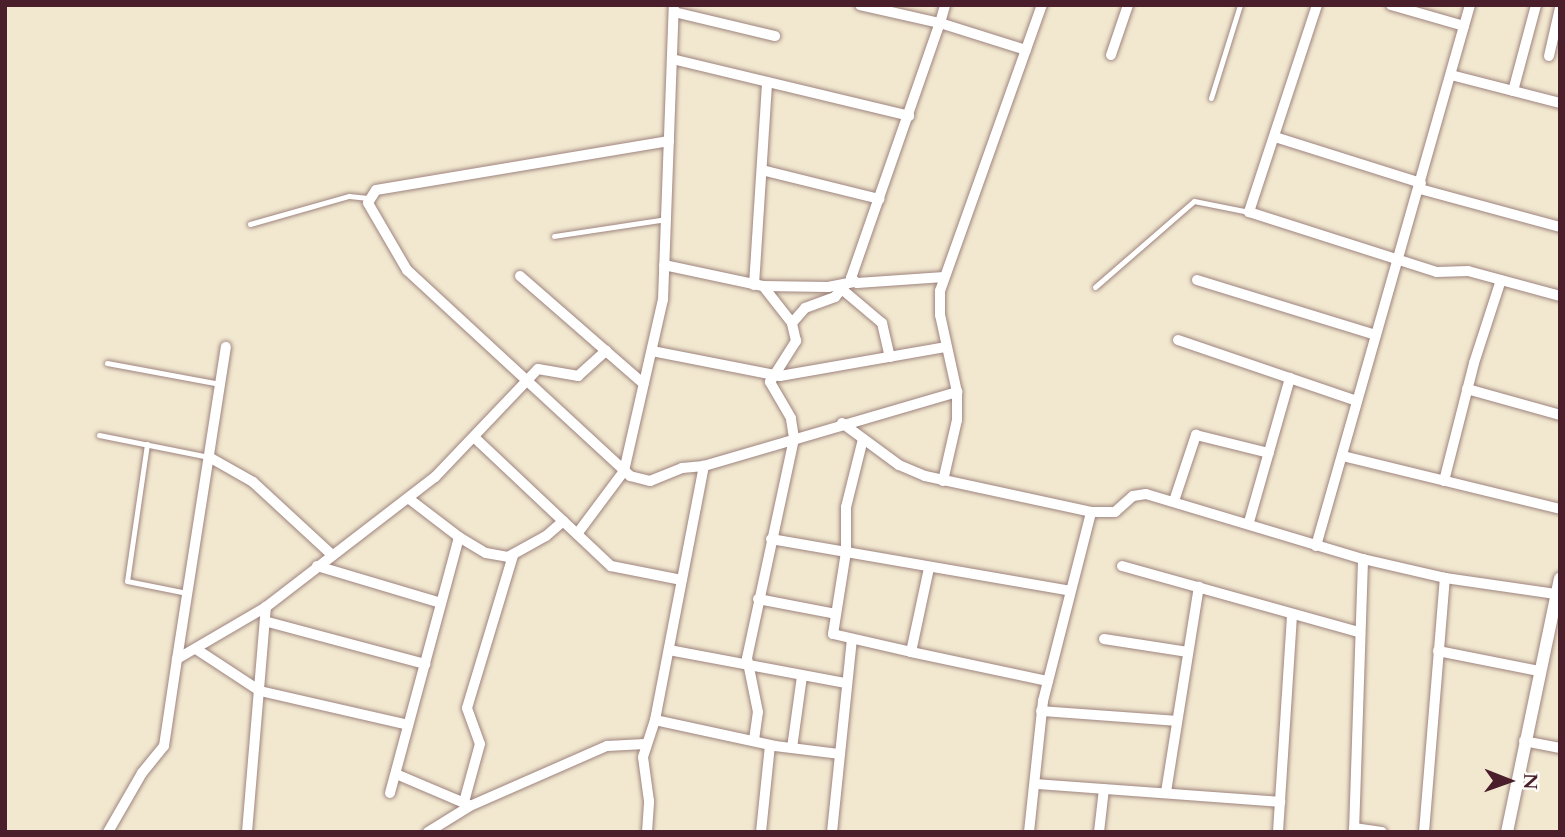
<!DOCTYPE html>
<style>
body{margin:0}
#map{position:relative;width:1565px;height:837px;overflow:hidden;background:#f2e8d0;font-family:Cardo,serif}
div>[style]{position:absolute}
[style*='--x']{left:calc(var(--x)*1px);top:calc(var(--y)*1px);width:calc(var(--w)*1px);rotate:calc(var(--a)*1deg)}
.roads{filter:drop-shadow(0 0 2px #9e847e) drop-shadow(0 0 2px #9e847e)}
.service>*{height:5px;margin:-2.5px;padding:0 2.5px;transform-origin:2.5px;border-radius:2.5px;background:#fff}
.minor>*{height:10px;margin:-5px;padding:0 5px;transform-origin:5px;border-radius:5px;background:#fff}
.tertiary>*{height:12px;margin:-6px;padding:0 6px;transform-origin:6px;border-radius:6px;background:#fff}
span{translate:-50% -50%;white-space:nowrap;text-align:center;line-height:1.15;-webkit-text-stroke:5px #fdfcf7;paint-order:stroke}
.frame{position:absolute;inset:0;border:7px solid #4a1f2b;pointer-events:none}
.north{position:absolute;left:1474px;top:746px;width:70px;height:70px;-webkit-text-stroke:5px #fdfcf7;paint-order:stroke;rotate:91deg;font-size:19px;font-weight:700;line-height:28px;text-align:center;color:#4a1f2b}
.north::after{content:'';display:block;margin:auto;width:24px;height:32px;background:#4a1f2b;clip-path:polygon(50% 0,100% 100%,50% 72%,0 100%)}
</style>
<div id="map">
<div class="roads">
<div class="service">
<div style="--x:1211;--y:98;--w:97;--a:-72.7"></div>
<div style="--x:250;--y:224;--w:103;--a:-15.8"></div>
<div style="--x:349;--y:196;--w:19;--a:6"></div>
<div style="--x:554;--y:236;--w:113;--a:-8.6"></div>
<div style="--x:1095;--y:287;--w:131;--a:-41"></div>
<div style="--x:1194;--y:201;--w:56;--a:11.3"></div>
<div style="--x:107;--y:363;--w:115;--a:10.5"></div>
<div style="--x:99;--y:435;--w:112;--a:11.3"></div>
<div style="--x:147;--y:444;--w:138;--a:98.3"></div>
<div style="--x:127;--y:581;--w:61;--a:11.3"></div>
</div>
<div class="minor">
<div style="--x:860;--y:5;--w:82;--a:12.7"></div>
<div style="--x:940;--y:23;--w:19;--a:-74"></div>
<div style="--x:1317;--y:5;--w:218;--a:108.2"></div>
<div style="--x:1249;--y:212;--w:197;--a:17.7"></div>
<div style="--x:1437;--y:272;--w:31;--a:-2"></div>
<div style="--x:1468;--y:271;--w:95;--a:15.2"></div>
<div style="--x:1391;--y:5;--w:76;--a:16"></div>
<div style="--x:674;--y:12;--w:104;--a:13.4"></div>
<div style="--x:1111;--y:55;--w:53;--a:-71.2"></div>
<div style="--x:1549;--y:56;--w:49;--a:-77.1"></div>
<div style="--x:672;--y:59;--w:244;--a:13.5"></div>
<div style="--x:1451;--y:75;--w:113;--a:14.4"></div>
<div style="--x:1513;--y:91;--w:89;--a:-75"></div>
<div style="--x:1275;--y:137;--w:153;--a:17.5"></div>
<div style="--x:669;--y:141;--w:297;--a:170.5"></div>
<div style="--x:376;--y:190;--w:15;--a:122"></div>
<div style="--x:368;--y:203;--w:78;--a:59.8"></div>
<div style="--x:407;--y:270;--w:304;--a:42.7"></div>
<div style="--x:630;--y:476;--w:21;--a:14"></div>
<div style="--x:650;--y:481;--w:35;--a:-22"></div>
<div style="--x:682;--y:468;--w:22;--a:-5"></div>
<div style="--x:762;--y:170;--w:121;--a:13.9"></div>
<div style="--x:1420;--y:189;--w:145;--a:15.2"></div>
<div style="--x:664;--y:265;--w:101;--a:12"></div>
<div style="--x:763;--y:286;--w:65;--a:0.9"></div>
<div style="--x:828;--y:287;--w:25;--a:-11"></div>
<div style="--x:520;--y:276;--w:164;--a:41.1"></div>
<div style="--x:944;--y:277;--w:87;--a:176.1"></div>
<div style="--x:857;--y:283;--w:8;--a:-140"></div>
<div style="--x:851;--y:278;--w:270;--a:-70.8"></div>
<div style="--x:940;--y:23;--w:90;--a:17.4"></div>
<div style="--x:1197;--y:280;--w:187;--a:17.1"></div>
<div style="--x:754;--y:285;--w:203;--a:-86.3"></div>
<div style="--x:844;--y:291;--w:50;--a:40.1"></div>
<div style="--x:882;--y:323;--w:35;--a:77"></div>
<div style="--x:792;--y:323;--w:20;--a:-49"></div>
<div style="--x:805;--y:308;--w:32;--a:-20"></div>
<div style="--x:835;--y:297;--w:16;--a:-50"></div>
<div style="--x:1178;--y:340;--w:189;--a:18.8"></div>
<div style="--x:652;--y:351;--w:130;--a:11.1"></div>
<div style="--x:780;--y:376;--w:169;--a:-9.9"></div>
<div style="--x:1467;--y:389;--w:97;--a:15.6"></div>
<div style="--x:842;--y:423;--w:71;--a:36.4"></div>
<div style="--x:899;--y:465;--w:28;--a:23"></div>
<div style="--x:925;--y:476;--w:170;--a:12.2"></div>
<div style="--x:475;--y:438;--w:187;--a:43.3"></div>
<div style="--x:611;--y:566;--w:72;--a:11.2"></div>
<div style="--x:863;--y:439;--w:70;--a:104"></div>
<div style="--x:846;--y:507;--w:45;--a:90"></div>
<div style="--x:846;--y:552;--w:83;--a:99"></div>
<div style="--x:833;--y:634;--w:80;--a:13"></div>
<div style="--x:1343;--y:456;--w:223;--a:13.7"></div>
<div style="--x:209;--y:457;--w:51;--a:29.6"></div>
<div style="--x:253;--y:482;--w:108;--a:42.7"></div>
<div style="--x:943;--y:481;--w:63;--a:-77.1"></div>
<div style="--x:957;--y:420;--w:28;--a:-90"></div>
<div style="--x:1444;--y:481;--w:122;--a:-75.7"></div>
<div style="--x:1474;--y:363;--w:87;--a:-72"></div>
<div style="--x:1174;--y:501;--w:70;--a:-71.6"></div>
<div style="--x:1196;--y:435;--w:75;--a:13.9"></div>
<div style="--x:1249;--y:522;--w:150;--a:-74.1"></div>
<div style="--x:577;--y:534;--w:79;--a:-53.3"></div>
<div style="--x:624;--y:471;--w:175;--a:-77.2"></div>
<div style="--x:663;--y:300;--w:295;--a:-87.9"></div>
<div style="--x:459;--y:537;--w:31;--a:31"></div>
<div style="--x:486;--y:553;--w:22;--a:10"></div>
<div style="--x:508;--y:557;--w:43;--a:-28.9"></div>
<div style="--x:546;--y:536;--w:23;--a:-41"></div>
<div style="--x:771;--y:539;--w:300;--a:9.8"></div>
<div style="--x:1316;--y:546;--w:562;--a:-74.11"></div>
<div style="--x:317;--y:566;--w:129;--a:16.6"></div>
<div style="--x:1122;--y:566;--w:246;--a:15.6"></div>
<div style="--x:929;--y:568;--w:86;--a:102.1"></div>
<div style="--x:911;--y:652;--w:140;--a:12"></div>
<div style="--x:758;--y:599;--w:79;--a:10.9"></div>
<div style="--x:268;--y:622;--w:163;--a:15"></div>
<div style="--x:1104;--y:639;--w:85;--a:8.8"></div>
<div style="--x:196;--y:649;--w:77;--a:33.3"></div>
<div style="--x:260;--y:691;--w:152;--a:12.9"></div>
<div style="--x:669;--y:650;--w:180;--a:10.6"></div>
<div style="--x:1438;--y:651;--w:103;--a:11.2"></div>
<div style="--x:177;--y:659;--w:316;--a:-81.1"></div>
<div style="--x:1041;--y:711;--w:136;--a:4.2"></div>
<div style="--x:655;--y:720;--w:123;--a:12.2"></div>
<div style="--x:775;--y:746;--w:64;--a:7.1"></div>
<div style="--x:754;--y:740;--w:28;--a:-82"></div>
<div style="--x:758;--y:712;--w:55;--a:-101.5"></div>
<div style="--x:747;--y:658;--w:225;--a:-77.9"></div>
<div style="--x:794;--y:438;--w:20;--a:-99"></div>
<div style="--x:791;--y:418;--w:42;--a:-120.3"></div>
<div style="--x:770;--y:382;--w:49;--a:-57.6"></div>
<div style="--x:796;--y:341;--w:18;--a:-103"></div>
<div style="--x:792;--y:323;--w:47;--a:-128.1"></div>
<div style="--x:1524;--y:741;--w:37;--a:11"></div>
<div style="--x:792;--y:748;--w:73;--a:-82.1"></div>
<div style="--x:396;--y:774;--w:79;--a:23"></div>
<div style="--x:1036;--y:784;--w:245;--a:4.2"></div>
<div style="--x:1166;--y:792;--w:208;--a:-80.9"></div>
<div style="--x:390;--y:793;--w:265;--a:-74.9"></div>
<div style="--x:459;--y:537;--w:64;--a:-142.6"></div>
<div style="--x:464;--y:802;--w:60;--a:-74.6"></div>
<div style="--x:480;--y:744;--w:38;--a:-110"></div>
<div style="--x:467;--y:708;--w:159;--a:-73.2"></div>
<div style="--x:1354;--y:828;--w:28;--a:8"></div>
<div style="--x:108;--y:832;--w:68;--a:-60"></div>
<div style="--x:142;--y:773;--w:35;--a:-51"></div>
<div style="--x:164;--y:746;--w:88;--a:-81.5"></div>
<div style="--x:177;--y:659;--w:103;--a:-30.3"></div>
<div style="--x:266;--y:607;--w:213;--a:-37.6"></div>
<div style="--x:435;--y:477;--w:149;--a:-46.4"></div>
<div style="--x:538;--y:369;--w:41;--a:9.9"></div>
<div style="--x:578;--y:376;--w:38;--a:-42"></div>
<div style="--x:247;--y:832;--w:226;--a:-85.2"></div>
<div style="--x:428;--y:832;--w:49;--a:-31.8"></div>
<div style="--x:470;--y:806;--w:150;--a:-23.7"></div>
<div style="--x:607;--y:746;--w:38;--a:-3"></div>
<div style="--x:647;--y:832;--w:31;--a:-86"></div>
<div style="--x:649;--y:801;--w:44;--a:-97.8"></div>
<div style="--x:643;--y:757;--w:39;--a:-72"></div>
<div style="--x:655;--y:720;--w:259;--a:-79.1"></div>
<div style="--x:704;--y:466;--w:264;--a:-16.3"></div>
<div style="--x:957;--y:392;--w:79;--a:-102.4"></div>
<div style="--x:940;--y:315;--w:24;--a:-90"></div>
<div style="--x:940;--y:291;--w:304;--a:-70.4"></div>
<div style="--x:761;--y:832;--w:87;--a:-84.1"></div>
<div style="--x:832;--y:832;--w:194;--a:-84.1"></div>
<div style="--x:1029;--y:832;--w:132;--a:-83.9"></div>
<div style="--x:1043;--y:701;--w:195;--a:-75.7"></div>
<div style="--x:1091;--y:512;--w:24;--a:0"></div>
<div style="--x:1115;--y:512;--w:24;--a:-42"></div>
<div style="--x:1133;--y:496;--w:13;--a:-9"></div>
<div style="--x:1146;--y:494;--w:227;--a:16.7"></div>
<div style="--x:1363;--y:559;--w:84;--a:13"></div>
<div style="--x:1445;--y:578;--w:112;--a:8.2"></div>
<div style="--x:1099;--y:832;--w:43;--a:-83.4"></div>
<div style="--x:1278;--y:832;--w:218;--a:-86.3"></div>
<div style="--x:1354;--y:832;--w:273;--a:-88.1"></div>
<div style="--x:1424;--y:832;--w:255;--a:-85.3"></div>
</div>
<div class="tertiary">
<div style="--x:1507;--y:832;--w:259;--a:-78.2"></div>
</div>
</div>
<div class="frame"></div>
<div class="north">N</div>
</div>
